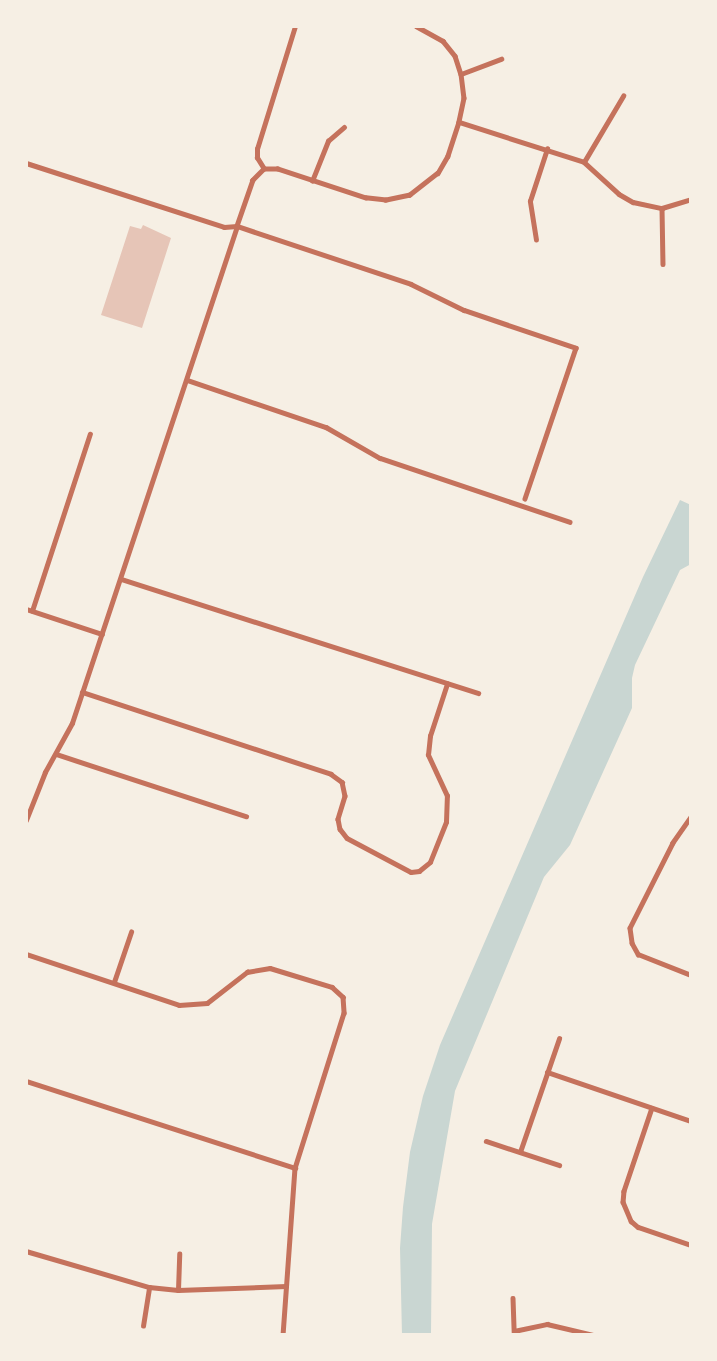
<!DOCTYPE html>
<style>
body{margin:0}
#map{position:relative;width:717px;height:1361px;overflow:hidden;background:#f6efe4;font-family:"Open Sans",sans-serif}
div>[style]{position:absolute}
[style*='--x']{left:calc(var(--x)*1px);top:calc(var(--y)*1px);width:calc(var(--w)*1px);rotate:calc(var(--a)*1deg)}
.water>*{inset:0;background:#c9d6d2}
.building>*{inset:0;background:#e6c5b7}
.minor>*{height:4.5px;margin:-2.25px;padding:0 2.25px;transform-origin:2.25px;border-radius:2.25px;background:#c5725c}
.tertiary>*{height:5px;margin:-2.5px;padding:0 2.5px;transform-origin:2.5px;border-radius:2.5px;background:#c5725c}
span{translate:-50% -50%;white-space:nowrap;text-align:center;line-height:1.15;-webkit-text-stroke:5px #f6efe4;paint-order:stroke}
.frame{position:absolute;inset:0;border:28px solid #f6efe4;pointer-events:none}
</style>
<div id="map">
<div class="water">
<div style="clip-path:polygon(680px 500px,691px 505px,691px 564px,680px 570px,635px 665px,632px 678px,632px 708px,570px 845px,544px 877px,455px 1091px,432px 1224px,431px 1335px,402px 1335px,400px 1248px,403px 1207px,410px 1152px,423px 1096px,440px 1045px,643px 577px)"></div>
</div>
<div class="building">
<div style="clip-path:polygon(143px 225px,171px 238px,142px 328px,101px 315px,130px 226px,141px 229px)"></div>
</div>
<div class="minor">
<div style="--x:416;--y:26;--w:31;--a:29"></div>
<div style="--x:443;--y:41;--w:19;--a:51"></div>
<div style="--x:455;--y:56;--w:19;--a:72"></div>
<div style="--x:461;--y:74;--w:24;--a:83"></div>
<div style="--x:464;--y:98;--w:25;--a:102"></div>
<div style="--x:459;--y:122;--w:36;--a:108"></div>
<div style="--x:448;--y:156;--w:20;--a:120"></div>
<div style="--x:438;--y:173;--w:36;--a:142"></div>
<div style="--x:410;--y:195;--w:25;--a:168"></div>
<div style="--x:386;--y:200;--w:20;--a:-174"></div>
<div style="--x:366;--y:198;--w:93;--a:-161.8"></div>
<div style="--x:278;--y:169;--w:14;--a:180"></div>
<div style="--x:264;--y:169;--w:16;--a:135"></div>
<div style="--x:253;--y:180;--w:49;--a:109.2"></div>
<div style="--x:237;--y:226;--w:183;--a:18.4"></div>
<div style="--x:411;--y:284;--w:59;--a:26.1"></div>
<div style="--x:464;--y:310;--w:118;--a:18.7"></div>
<div style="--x:576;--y:348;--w:159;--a:108.7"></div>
<div style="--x:461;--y:74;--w:43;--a:-20.6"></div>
<div style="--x:459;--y:122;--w:131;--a:17.7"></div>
<div style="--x:584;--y:162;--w:47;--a:42.4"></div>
<div style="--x:619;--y:194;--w:16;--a:30"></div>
<div style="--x:633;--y:202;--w:30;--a:12"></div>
<div style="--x:662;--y:208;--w:30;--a:-17"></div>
<div style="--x:584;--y:162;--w:77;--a:-59.4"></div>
<div style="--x:264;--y:169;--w:13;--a:-122"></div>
<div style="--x:257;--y:158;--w:9;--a:-90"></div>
<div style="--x:257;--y:149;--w:129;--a:-72.8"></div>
<div style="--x:312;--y:181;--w:43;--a:-68.2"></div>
<div style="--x:328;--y:141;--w:21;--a:-41"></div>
<div style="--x:662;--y:208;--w:56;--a:89"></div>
<div style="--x:536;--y:240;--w:39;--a:-99"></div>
<div style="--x:530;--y:201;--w:55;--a:-71.9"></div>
<div style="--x:187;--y:380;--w:147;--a:18.7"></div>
<div style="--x:326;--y:427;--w:62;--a:29.9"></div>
<div style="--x:380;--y:458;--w:200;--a:18.6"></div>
<div style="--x:121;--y:579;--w:375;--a:17.7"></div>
<div style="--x:26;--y:609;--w:80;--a:18.2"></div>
<div style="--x:32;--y:611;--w:186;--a:-71.9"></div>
<div style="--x:82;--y:692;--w:262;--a:18.2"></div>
<div style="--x:331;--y:774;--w:14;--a:36"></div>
<div style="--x:342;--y:782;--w:14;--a:78"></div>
<div style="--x:345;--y:796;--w:24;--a:107"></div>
<div style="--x:338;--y:819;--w:10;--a:79"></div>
<div style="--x:340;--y:829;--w:11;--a:52"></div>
<div style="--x:347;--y:838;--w:72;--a:28"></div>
<div style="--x:411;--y:872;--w:8;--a:-7"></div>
<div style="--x:419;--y:871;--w:14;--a:-39"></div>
<div style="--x:430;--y:862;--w:43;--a:-68.2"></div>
<div style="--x:446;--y:822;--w:26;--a:-88"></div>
<div style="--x:447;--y:796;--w:45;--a:-114.9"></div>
<div style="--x:428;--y:755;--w:19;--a:-84"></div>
<div style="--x:430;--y:736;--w:55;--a:-71.9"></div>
<div style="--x:56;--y:754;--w:200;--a:18.1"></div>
<div style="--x:691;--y:817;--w:32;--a:125"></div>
<div style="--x:673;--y:843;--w:95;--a:116.8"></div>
<div style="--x:630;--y:928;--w:15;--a:82"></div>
<div style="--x:632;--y:943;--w:13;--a:61"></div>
<div style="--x:638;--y:954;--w:57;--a:21.6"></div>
<div style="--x:26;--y:954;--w:161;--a:18.4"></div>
<div style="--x:179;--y:1005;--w:28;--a:-4"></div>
<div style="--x:207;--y:1003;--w:51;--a:-37.8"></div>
<div style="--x:247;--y:972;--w:23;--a:-10"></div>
<div style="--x:270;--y:968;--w:65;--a:17"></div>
<div style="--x:332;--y:987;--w:15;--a:42"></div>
<div style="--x:343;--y:997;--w:16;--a:86"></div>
<div style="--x:344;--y:1013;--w:163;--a:107.5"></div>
<div style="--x:295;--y:1168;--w:167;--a:94.1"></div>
<div style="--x:114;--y:982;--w:53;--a:-71.2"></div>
<div style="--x:547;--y:1072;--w:152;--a:18.8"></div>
<div style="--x:26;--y:1081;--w:283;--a:17.9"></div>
<div style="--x:652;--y:1108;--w:88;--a:108.6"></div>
<div style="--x:624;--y:1191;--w:11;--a:95"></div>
<div style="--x:623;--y:1202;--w:21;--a:67"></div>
<div style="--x:631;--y:1221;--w:9;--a:41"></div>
<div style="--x:638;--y:1227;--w:56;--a:18.8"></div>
<div style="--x:486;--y:1141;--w:77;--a:18.2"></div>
<div style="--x:520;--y:1152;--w:120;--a:-71"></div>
<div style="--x:26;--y:1251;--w:128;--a:16.3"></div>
<div style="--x:149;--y:1287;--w:29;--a:6"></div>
<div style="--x:178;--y:1290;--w:108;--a:-2.1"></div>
<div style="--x:178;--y:1290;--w:36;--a:-88"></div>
<div style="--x:513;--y:1298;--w:37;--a:88"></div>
<div style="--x:143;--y:1326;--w:39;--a:-81"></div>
<div style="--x:514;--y:1331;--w:34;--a:-12"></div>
<div style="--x:547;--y:1324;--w:48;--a:13.2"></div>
</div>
<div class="tertiary">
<div style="--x:26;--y:163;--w:208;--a:17.9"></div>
<div style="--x:224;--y:227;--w:13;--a:-4"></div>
<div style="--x:237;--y:226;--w:524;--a:108.37"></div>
<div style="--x:72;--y:723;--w:56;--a:118.9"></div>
<div style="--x:45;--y:772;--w:52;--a:111.6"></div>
</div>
<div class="frame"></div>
</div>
